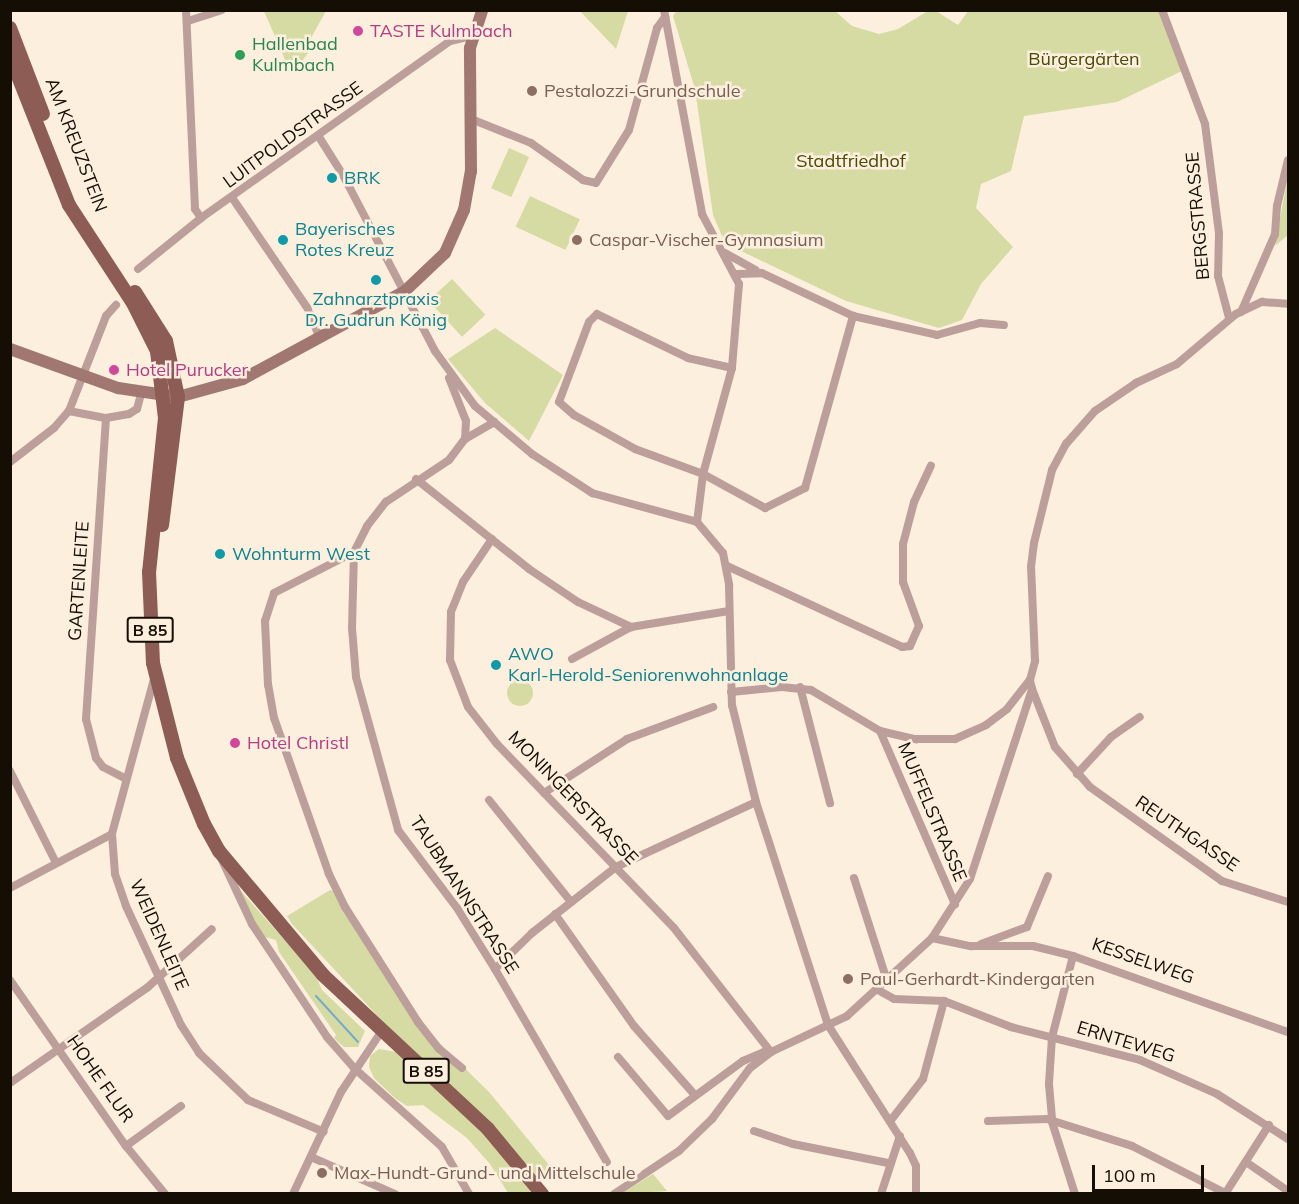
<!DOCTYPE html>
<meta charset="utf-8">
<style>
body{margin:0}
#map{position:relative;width:1299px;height:1204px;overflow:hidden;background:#fcefdd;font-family:Mulish,sans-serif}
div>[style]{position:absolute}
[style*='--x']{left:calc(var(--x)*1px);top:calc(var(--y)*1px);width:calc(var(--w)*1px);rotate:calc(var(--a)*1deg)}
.green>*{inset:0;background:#d6dba3;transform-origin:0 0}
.round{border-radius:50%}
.stream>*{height:2px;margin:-1px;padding:0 1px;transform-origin:1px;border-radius:1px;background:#72aacc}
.street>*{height:8px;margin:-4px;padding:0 4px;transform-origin:4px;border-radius:4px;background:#bc9f9a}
.secondary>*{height:12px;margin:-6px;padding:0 6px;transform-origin:6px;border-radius:6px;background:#a17871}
.primary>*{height:14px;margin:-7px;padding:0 7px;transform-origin:7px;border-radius:7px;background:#8d5c54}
.dots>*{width:16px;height:16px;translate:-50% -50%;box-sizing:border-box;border:3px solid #fcefdd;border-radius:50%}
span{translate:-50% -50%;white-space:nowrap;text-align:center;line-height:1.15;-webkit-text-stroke:5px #fcefdd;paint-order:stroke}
.shield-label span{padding:2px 4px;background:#fcefdd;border:2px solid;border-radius:4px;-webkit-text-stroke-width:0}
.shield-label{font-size:16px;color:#150e05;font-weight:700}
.hotel-label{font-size:18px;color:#b23c85}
.left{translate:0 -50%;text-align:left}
.leisure-label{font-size:18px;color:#27864d}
.park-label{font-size:18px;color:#474b03}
.education-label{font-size:18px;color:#785e54}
.street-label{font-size:18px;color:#150e05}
.culture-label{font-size:18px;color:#0d838f}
.frame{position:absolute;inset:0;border:12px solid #150e05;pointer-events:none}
.scale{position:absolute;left:1092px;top:1165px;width:112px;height:27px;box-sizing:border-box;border:3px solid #150e05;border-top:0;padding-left:8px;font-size:18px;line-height:21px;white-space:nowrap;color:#150e05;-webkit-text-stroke:4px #fcefdd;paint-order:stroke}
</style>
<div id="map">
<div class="green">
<div style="clip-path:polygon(677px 10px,835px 11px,852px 26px,879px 34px,898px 29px,928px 11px,936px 11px,958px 25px,968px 11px,1159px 11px,1182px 71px,1117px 102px,1024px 116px,1011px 171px,981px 184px,976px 208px,1013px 247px,981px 284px,962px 320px,939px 328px,846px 301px,739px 250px,722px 236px,713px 215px,695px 89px,673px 16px)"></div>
<div style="clip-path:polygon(264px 11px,326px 11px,311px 38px,311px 49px,297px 68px,286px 62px)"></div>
<div style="clip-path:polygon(580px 11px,628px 11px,616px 49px)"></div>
<div style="left:509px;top:148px;width:22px;height:44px;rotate:24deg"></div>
<div style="clip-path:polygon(1288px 178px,1288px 235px,1275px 246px,1285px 192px)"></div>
<div style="left:530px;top:196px;width:55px;height:34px;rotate:25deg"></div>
<div style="left:452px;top:279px;width:49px;height:32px;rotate:47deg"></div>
<div style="clip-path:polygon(495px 328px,563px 375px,529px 441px,485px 403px,448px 359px)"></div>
<div class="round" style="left:507px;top:680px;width:26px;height:26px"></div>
<div style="clip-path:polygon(239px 889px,315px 974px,322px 990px,365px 1031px,358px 1047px,344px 1047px,334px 1038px,336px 1035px,279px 952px,276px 940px,265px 937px,252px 920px)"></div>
<div style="clip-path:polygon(330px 890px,338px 893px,418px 1022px,489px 1092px,554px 1171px,536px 1186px,292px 924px,287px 916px)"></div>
<div style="clip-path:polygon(379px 1049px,396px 1052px,473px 1121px,537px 1193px,508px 1193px,490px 1164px,467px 1138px,423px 1105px,407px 1106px,396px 1099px,374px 1078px,369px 1067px,370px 1056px)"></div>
<div style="clip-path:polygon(653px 1174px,667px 1191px,621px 1194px)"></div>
</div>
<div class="stream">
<div style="--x:316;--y:996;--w:62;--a:47.6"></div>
</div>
<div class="street">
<div style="--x:186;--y:10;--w:199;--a:87.4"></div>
<div style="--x:195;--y:209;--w:11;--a:56"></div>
<div style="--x:664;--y:10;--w:208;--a:79.4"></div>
<div style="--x:702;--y:214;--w:79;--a:62.1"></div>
<div style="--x:739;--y:284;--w:84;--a:94.8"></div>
<div style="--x:732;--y:368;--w:110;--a:105.3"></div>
<div style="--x:703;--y:474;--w:48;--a:97.1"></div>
<div style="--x:1162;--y:10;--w:122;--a:69.3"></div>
<div style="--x:1205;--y:124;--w:110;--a:82.7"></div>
<div style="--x:1219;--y:233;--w:43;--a:91.3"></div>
<div style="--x:1218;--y:276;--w:43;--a:75.3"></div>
<div style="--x:188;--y:21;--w:35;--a:-18"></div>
<div style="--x:471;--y:119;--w:65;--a:21.8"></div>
<div style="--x:531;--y:143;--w:64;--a:35.4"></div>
<div style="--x:583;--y:180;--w:13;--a:13"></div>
<div style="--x:596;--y:183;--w:62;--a:-58.1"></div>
<div style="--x:629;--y:130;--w:106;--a:-74.6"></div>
<div style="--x:657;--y:28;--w:14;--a:-54"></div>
<div style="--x:319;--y:137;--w:45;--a:57.7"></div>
<div style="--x:343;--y:175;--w:199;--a:62.4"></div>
<div style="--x:435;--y:351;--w:68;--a:54"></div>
<div style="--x:475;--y:406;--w:75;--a:40.1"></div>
<div style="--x:532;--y:454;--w:72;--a:33"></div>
<div style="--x:592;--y:493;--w:109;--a:15.4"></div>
<div style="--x:697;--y:522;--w:40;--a:50"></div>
<div style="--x:723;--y:553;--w:33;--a:79"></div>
<div style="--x:729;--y:585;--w:120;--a:88.6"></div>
<div style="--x:732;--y:705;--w:100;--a:76.1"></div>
<div style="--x:756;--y:802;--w:234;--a:72.1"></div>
<div style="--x:828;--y:1025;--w:152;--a:57.4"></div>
<div style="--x:910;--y:1153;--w:14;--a:65"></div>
<div style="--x:916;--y:1166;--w:28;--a:90"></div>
<div style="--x:233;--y:199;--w:133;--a:55.7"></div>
<div style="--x:308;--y:309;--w:32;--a:68"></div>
<div style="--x:725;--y:253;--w:35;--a:29"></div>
<div style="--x:138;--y:269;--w:81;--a:-39"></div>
<div style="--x:201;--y:218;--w:305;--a:-35.4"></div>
<div style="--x:450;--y:41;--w:23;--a:-13"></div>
<div style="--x:737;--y:274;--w:25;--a:-2"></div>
<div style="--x:762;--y:273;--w:101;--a:25.3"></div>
<div style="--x:853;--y:316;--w:86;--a:12.7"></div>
<div style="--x:937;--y:335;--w:45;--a:-15.6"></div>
<div style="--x:980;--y:323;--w:24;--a:5"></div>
<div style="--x:1241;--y:312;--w:85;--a:-66.4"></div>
<div style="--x:1275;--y:234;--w:28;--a:-86"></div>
<div style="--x:1277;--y:206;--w:47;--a:-76.6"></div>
<div style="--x:732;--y:368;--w:45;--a:-167.2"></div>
<div style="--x:688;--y:358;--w:101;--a:-154.2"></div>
<div style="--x:597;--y:314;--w:11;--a:135"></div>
<div style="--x:589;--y:322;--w:85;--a:110.6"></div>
<div style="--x:559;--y:402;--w:20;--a:41"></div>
<div style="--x:574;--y:415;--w:70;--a:29.1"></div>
<div style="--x:635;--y:449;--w:72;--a:20.2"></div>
<div style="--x:703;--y:474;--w:71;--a:28.7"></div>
<div style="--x:765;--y:508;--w:45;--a:-26.6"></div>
<div style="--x:805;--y:488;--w:179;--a:-74.4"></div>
<div style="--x:449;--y:378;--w:46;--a:68.4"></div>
<div style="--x:466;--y:421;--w:18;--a:93"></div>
<div style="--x:69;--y:411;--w:38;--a:11"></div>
<div style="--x:106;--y:418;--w:23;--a:-10"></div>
<div style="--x:129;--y:414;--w:9;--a:-32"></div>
<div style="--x:137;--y:409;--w:16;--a:-75"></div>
<div style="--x:106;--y:418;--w:302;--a:93.8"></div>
<div style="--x:86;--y:719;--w:40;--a:75.6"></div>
<div style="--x:96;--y:758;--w:11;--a:52"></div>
<div style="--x:103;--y:767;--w:25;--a:27"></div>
<div style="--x:10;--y:462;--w:56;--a:-37.7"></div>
<div style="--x:54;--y:428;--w:23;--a:-49"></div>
<div style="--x:69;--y:411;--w:102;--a:-68.7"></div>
<div style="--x:106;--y:316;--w:15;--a:-48"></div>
<div style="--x:416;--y:479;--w:144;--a:38.5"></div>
<div style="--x:529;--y:569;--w:59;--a:34"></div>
<div style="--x:578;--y:602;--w:59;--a:25.3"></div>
<div style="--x:631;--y:627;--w:99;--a:-9.3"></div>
<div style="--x:492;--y:539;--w:52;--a:124"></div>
<div style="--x:463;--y:582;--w:32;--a:112"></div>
<div style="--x:451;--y:612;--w:48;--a:91.2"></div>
<div style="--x:450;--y:660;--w:50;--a:69"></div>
<div style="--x:468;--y:707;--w:47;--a:51.9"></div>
<div style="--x:497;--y:744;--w:255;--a:46.1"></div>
<div style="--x:674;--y:928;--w:157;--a:52"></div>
<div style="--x:354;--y:552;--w:76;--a:91.5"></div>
<div style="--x:352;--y:628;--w:49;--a:85.3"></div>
<div style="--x:356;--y:677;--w:159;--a:74.6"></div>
<div style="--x:398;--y:830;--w:98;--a:52.9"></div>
<div style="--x:457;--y:908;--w:72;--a:58.1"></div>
<div style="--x:495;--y:969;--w:223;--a:59.9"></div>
<div style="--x:727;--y:566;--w:193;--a:24.8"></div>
<div style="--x:902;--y:647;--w:8;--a:-7"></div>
<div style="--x:910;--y:646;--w:22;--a:-66"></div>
<div style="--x:919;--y:626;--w:47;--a:-110"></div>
<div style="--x:903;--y:582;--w:38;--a:-90"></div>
<div style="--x:903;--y:544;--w:43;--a:-75.3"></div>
<div style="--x:914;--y:502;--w:40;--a:-65"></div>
<div style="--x:572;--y:659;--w:67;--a:-28.5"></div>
<div style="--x:154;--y:679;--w:161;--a:105.2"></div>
<div style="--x:112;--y:834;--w:40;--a:85.7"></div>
<div style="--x:115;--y:874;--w:34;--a:71"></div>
<div style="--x:126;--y:906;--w:131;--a:65.2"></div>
<div style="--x:181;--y:1025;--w:33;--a:57"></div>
<div style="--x:199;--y:1053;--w:68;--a:43.8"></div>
<div style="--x:248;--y:1100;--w:82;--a:22.8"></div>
<div style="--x:800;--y:687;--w:120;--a:75.5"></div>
<div style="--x:1032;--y:689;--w:62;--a:68.4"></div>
<div style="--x:1055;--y:747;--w:53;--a:48.8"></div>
<div style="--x:1090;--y:787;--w:162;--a:35.5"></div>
<div style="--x:1222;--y:881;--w:69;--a:17.7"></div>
<div style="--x:731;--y:692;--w:51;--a:-5.6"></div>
<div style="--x:782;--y:687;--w:29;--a:6"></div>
<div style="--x:811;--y:690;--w:80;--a:30.7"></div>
<div style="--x:880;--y:731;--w:37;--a:13"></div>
<div style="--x:916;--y:739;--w:39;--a:0"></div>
<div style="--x:955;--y:739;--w:34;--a:-24"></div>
<div style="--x:986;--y:725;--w:26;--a:-37"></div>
<div style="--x:1007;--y:709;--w:37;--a:-52"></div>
<div style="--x:1030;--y:680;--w:20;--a:-75"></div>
<div style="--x:1035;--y:661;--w:94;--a:-92.4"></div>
<div style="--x:1031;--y:567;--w:24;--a:-83"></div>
<div style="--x:1034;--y:543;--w:75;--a:-76.1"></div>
<div style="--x:1052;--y:470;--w:30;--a:-62"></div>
<div style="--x:1066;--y:444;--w:44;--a:-48.7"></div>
<div style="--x:1095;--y:411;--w:50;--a:-34.3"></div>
<div style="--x:1136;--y:383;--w:45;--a:-24.9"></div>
<div style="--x:1177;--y:364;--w:77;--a:-40.3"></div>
<div style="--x:1236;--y:314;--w:29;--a:-25"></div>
<div style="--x:1262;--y:302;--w:26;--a:4"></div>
<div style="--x:880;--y:731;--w:189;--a:66.6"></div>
<div style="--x:10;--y:771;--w:101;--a:63.4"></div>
<div style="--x:1077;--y:774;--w:50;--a:-47.4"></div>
<div style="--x:1111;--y:737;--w:35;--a:-35"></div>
<div style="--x:544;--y:793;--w:99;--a:-33"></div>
<div style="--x:627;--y:739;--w:92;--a:-20.4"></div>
<div style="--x:489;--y:800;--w:131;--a:51.2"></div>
<div style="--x:222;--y:860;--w:71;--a:64.9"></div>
<div style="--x:252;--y:924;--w:136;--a:56.4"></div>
<div style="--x:327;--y:1037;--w:41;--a:48.9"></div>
<div style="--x:354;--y:1068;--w:118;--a:41.9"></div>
<div style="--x:442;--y:1147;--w:54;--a:60.1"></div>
<div style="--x:854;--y:878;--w:108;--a:72.2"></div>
<div style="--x:10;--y:888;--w:115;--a:-27.9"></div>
<div style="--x:555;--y:914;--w:137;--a:54.8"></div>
<div style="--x:634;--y:1026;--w:91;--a:48.6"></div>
<div style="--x:932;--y:938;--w:40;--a:12"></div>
<div style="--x:971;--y:946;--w:62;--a:0"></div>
<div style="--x:1033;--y:946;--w:41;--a:14"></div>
<div style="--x:1073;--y:956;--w:228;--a:19.5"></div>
<div style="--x:981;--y:944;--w:49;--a:-20.3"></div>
<div style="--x:1027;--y:927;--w:55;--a:-67.6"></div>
<div style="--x:1073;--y:956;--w:84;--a:104.5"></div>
<div style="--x:1052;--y:1037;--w:47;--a:93.7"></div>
<div style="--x:1049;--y:1084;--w:38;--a:85"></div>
<div style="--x:1052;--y:1122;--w:76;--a:72.3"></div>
<div style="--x:495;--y:969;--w:52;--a:-44.2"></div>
<div style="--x:532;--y:933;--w:107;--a:-38.2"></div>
<div style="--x:616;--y:867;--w:154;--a:-24.9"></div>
<div style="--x:10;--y:980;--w:203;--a:55.1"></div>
<div style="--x:126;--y:1146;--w:62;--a:50.9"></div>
<div style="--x:878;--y:990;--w:18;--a:29"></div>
<div style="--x:894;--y:999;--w:50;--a:2.3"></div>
<div style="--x:618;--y:1057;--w:77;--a:49.7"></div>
<div style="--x:668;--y:1116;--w:93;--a:-36.3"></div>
<div style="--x:743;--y:1061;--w:23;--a:-23"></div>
<div style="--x:764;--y:1052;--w:7;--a:0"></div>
<div style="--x:462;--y:1068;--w:30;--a:-140"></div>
<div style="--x:439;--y:1049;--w:34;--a:-128"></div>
<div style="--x:418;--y:1022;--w:136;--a:-122.4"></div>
<div style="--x:345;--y:907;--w:37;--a:-116"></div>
<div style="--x:329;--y:874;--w:165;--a:-109.4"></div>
<div style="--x:274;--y:718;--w:34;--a:-100"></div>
<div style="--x:268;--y:685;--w:64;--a:-92.7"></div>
<div style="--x:265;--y:621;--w:29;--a:-72"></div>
<div style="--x:274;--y:593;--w:90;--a:-27.1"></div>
<div style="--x:354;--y:552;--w:29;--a:-63"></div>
<div style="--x:367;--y:526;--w:31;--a:-52"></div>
<div style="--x:386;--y:502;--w:76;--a:-33.7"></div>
<div style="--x:449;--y:460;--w:26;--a:-53"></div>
<div style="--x:465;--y:439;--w:34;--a:-30"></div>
<div style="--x:10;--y:1083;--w:168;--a:-34.8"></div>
<div style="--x:148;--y:987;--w:86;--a:-42.2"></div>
<div style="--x:891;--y:1120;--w:52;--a:-52"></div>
<div style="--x:923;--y:1079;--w:81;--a:-74.9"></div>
<div style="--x:944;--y:1001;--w:72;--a:21.2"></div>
<div style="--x:1011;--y:1027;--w:133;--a:14.3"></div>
<div style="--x:1140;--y:1060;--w:84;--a:23.8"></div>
<div style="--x:1217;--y:1094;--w:84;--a:32.4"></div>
<div style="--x:988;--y:1121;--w:59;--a:-1.9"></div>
<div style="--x:1047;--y:1119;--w:89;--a:17.6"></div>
<div style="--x:1132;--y:1146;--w:104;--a:26.8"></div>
<div style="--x:754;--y:1131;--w:41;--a:18.4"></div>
<div style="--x:793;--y:1144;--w:97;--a:11.3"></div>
<div style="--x:126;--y:1146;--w:68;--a:-36"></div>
<div style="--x:311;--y:1157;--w:92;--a:23.8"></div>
<div style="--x:1246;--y:1162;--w:51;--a:34.6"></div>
<div style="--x:293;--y:1194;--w:113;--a:-64.8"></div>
<div style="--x:341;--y:1092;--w:72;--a:-56.3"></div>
<div style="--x:614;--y:1194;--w:78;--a:-33.5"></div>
<div style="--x:679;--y:1151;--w:46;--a:-44.1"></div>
<div style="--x:712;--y:1119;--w:64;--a:-53.3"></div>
<div style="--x:750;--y:1068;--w:26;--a:-37"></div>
<div style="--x:771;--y:1052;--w:84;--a:-25.3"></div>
<div style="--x:847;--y:1016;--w:115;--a:-42.5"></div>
<div style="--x:932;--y:938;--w:70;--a:-57.2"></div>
<div style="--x:970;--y:879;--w:200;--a:-71.9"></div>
<div style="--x:1032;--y:689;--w:9;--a:-103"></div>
<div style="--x:881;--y:1194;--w:61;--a:-71.9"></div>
<div style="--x:1225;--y:1194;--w:82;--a:-57.5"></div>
</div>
<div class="secondary">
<div style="--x:10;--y:349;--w:115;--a:19.9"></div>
<div style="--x:118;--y:388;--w:61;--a:8.5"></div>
<div style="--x:178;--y:397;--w:67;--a:-15.5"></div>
<div style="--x:243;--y:379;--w:184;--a:-28.5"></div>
<div style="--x:405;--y:291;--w:55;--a:-43.5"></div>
<div style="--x:445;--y:253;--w:47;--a:-66.2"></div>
<div style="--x:464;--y:210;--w:39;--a:-80"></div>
<div style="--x:471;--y:172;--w:124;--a:-90.5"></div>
<div style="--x:470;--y:48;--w:40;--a:-72"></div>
</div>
<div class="primary">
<div style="--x:10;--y:28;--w:92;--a:69"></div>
<div style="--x:10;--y:56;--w:160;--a:68.4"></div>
<div style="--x:69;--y:205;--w:117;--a:56.9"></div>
<div style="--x:133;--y:303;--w:54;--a:63.4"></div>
<div style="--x:157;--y:351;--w:67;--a:83.2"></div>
<div style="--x:165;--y:418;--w:155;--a:95.9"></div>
<div style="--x:149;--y:572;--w:91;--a:87.5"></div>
<div style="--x:153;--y:663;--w:98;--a:75.8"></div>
<div style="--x:177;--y:758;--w:71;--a:67.8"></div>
<div style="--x:204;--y:824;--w:31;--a:61"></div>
<div style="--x:219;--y:851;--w:162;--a:50"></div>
<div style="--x:323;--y:975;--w:226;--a:43"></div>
<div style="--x:488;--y:1129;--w:85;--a:50.3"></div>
<div style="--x:135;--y:292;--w:58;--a:57.7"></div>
<div style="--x:166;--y:341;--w:57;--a:77.9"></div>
<div style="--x:178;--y:397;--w:129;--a:97.1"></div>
</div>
<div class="dots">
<div style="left:358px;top:31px;background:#d1479c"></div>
<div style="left:240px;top:55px;background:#2e9e5b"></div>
<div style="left:532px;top:91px;background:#8d6e63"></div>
<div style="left:332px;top:178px;background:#0f9aa8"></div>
<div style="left:283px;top:240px;background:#0f9aa8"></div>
<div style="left:577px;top:240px;background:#8d6e63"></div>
<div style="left:376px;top:280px;background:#0f9aa8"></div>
<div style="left:114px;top:370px;background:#d1479c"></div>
<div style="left:220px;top:554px;background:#0f9aa8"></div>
<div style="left:496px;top:665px;background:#0f9aa8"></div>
<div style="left:235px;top:743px;background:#d1479c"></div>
<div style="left:848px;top:979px;background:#8d6e63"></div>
<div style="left:322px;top:1173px;background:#8d6e63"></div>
</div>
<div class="shield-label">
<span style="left:150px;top:630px">B 85</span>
<span style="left:426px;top:1071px">B 85</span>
</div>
<div class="hotel-label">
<span class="left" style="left:370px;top:31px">TASTE Kulmbach</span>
<span class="left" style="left:126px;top:370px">Hotel Purucker</span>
<span class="left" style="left:247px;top:743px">Hotel Christl</span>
</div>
<div class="leisure-label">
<span class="left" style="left:252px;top:55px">Hallenbad<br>Kulmbach</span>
</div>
<div class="park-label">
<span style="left:1084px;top:59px">Bürgergärten</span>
<span style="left:851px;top:161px">Stadtfriedhof</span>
</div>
<div class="education-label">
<span class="left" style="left:544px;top:91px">Pestalozzi-Grundschule</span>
<span class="left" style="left:589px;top:240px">Caspar-Vischer-Gymnasium</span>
<span class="left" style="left:860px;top:979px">Paul-Gerhardt-Kindergarten</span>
<span class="left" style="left:334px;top:1173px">Max-Hundt-Grund- und Mittelschule</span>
</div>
<div class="street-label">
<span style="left:293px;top:135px;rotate:-36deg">LUITPOLDSTRASSE</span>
<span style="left:76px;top:145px;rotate:69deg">AM KREUZSTEIN</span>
<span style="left:1198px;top:216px;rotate:-95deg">BERGSTRASSE</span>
<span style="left:79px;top:581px;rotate:-86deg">GARTENLEITE</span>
<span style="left:573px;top:798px;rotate:46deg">MONINGERSTRASSE</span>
<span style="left:932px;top:812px;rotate:67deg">MUFFELSTRASSE</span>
<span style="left:1187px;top:834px;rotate:34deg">REUTHGASSE</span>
<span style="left:464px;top:895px;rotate:57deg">TAUBMANNSTRASSE</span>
<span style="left:159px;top:935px;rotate:66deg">WEIDENLEITE</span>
<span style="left:1143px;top:961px;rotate:19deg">KESSELWEG</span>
<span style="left:1126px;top:1042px;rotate:17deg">ERNTEWEG</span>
<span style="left:100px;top:1079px;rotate:55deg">HOHE FLUR</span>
</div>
<div class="culture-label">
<span class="left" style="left:344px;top:178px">BRK</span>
<span class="left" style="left:295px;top:240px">Bayerisches<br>Rotes Kreuz</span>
<span style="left:376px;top:310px">Zahnarztpraxis<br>Dr. Gudrun König</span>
<span class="left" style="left:232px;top:554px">Wohnturm West</span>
<span class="left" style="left:508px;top:665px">AWO<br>Karl-Herold-Seniorenwohnanlage</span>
</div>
<div class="frame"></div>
<div class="scale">100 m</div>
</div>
